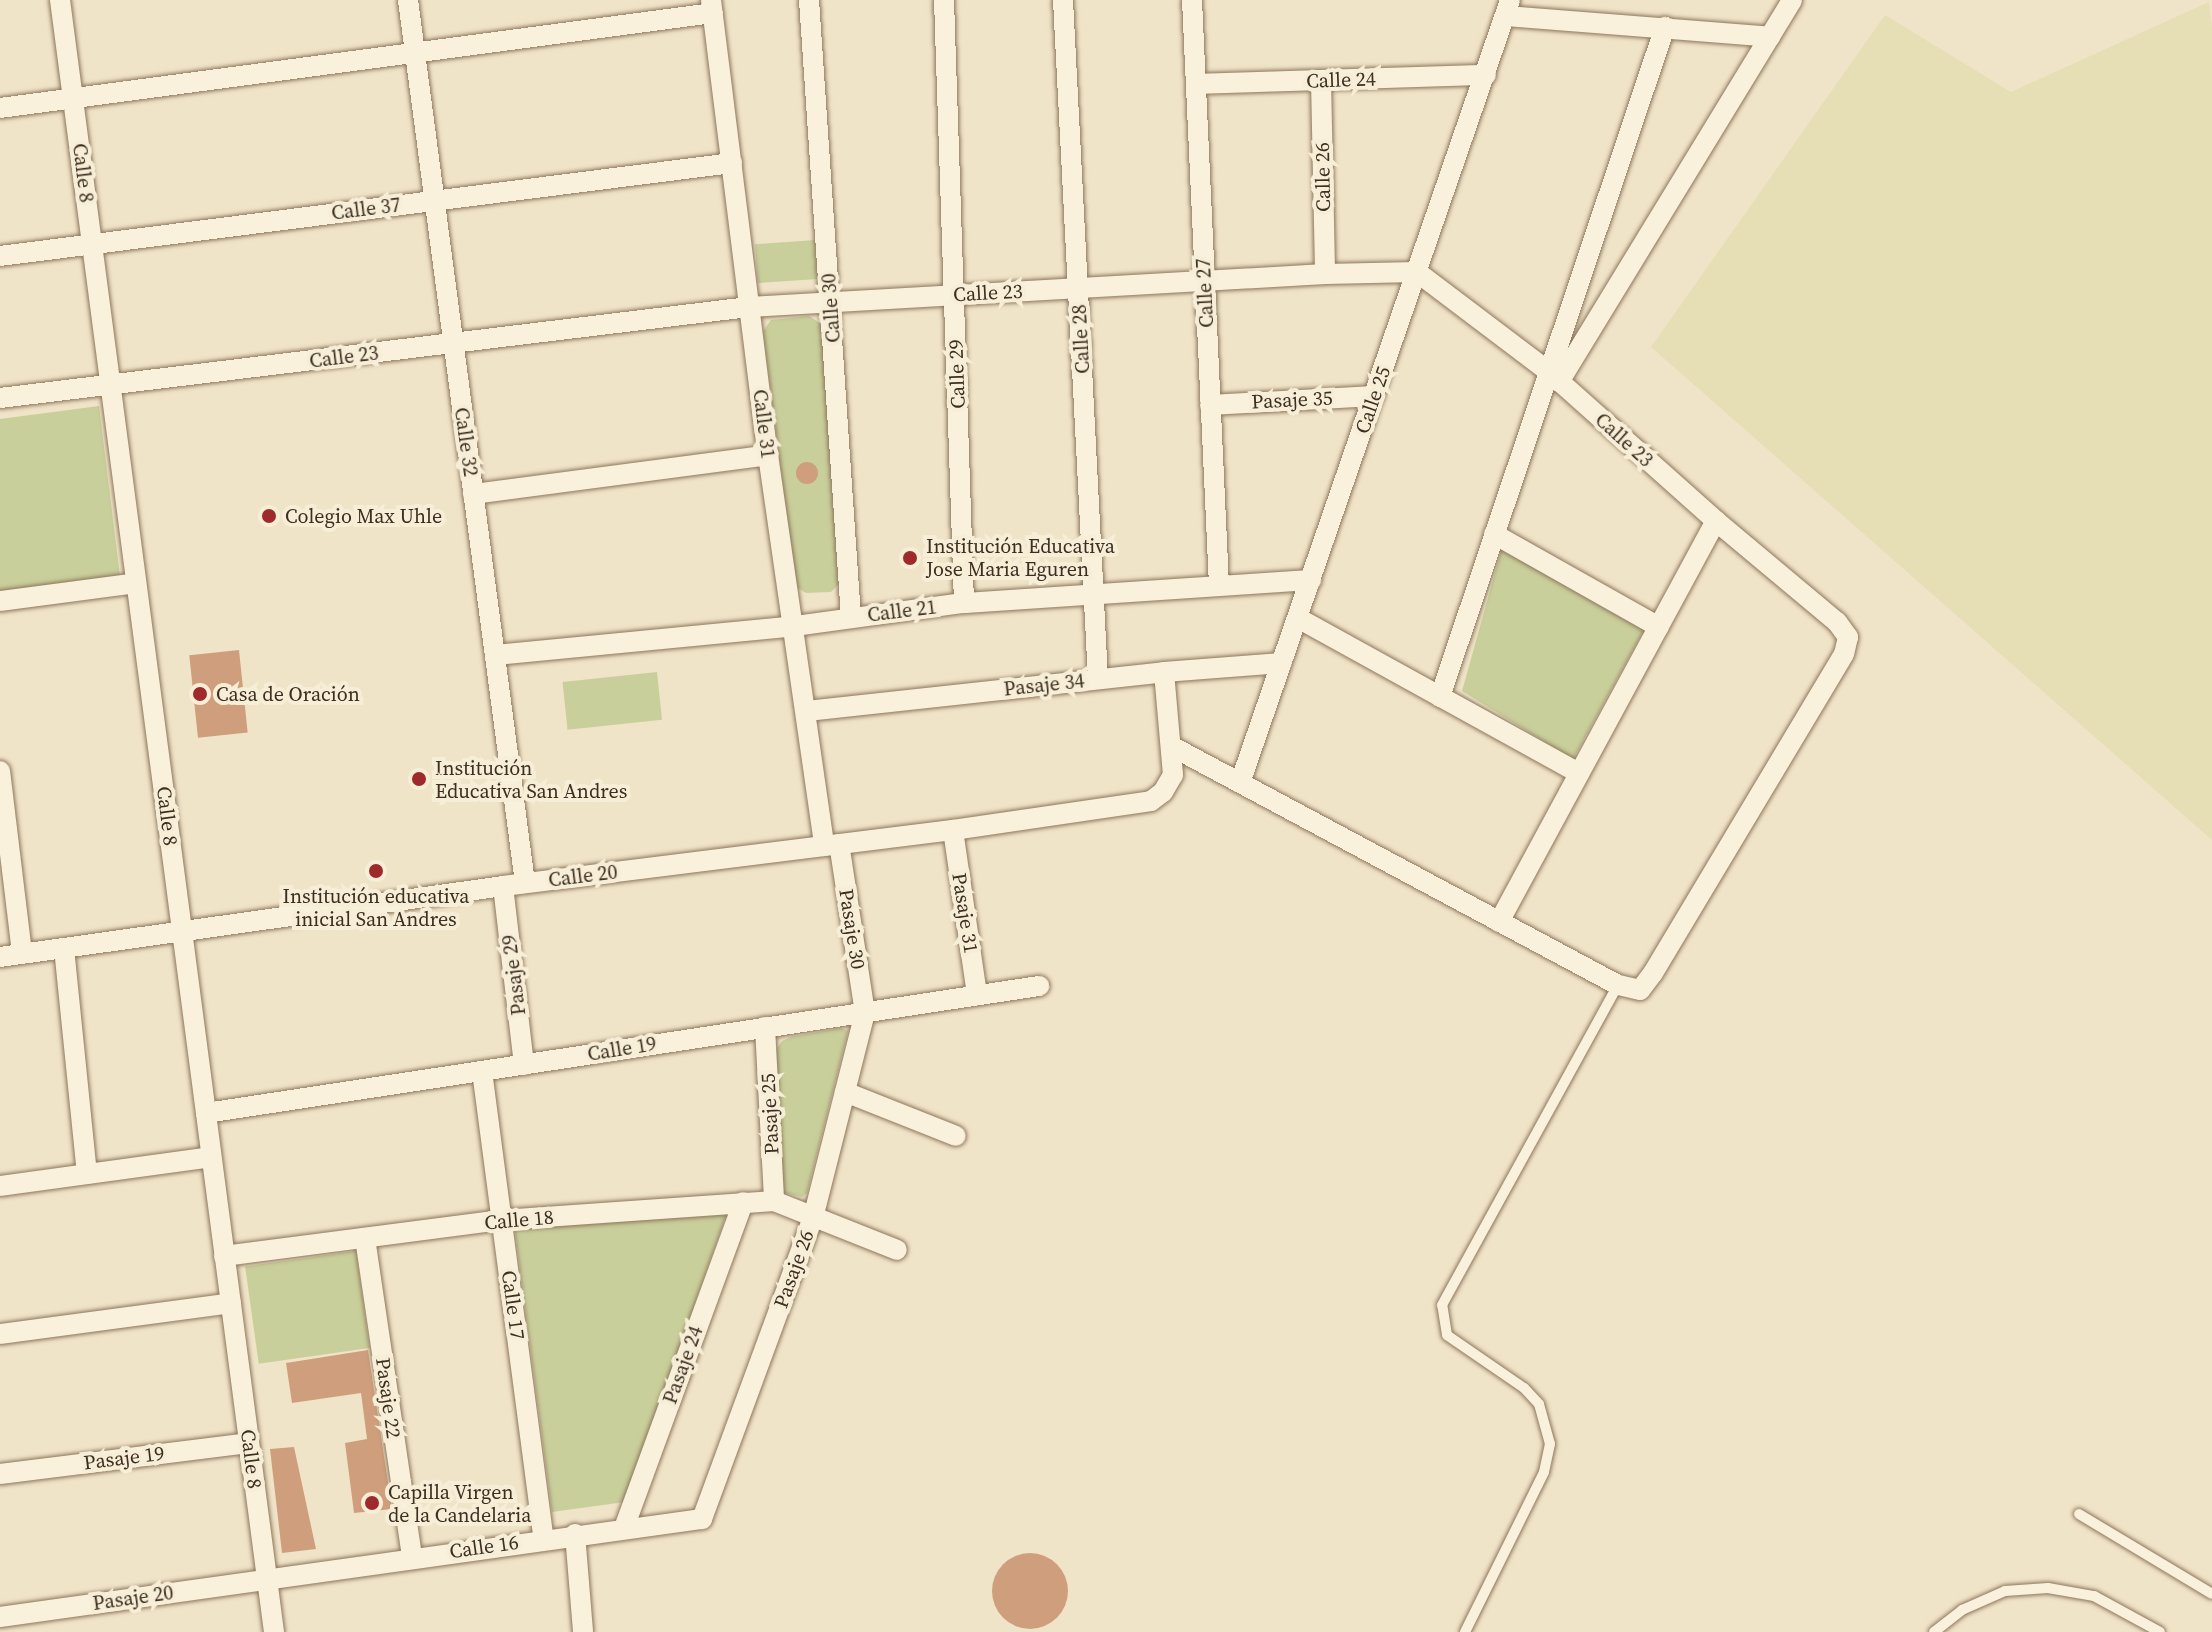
<!DOCTYPE html>
<meta charset="utf-8">
<style>
body{margin:0}
#map{position:relative;width:2212px;height:1632px;overflow:hidden;background:#f0e4c8;font-family:"Source Serif 4",serif}
div>[style]{position:absolute}
[style*='--x']{left:calc(var(--x)*1px);top:calc(var(--y)*1px);width:calc(var(--w)*1px);rotate:calc(var(--a)*1deg)}
.farmland>*{inset:0;background:#e6deb5}
.green>*{inset:0;background:#c9cf9b;transform-origin:0 0}
.building>*{inset:0;background:#cf9f7d;transform-origin:0 0}
.round{border-radius:50%}
.roads{filter:drop-shadow(0 0 2px #8d765c) drop-shadow(0 0 2px #8d765c)}
.service>*{height:10px;margin:-5px;padding:0 5px;transform-origin:5px;border-radius:5px;background:#faf1dc}
.minor>*{height:20px;margin:-10px;padding:0 10px;transform-origin:10px;border-radius:10px;background:#faf1dc}
.dots>*{width:22px;height:22px;translate:-50% -50%;box-sizing:border-box;border:4px solid #f7eed8;border-radius:50%}
span{translate:-50% -50%;white-space:nowrap;text-align:center;line-height:1.15;-webkit-text-stroke:8px #f7eed8;paint-order:stroke}
.street-label{font-size:20px;color:#3d2e20}
.poi-label{font-size:20px;color:#3d2e20}
.left{translate:0 -50%;text-align:left}
</style>
<div id="map">
<div class="farmland">
<div style="clip-path:polygon(2209px 2px,2212px 27px,2212px 840px,1651px 347px,1885px 15px,2011px 92px)"></div>
</div>
<div class="green">
<div style="left:815px;top:240px;width:39px;height:60px;rotate:86deg"></div>
<div style="clip-path:polygon(809px 316px,823px 325px,839px 584px,831px 592px,806px 593px,796px 587px,763px 331px,771px 320px)"></div>
<div style="clip-path:polygon(99px 406px,120px 576px,0 592px,0 419px)"></div>
<div style="clip-path:polygon(1505px 537px,1650px 619px,1573px 759px,1462px 691px)"></div>
<div style="left:657px;top:672px;width:48px;height:95px;rotate:84deg"></div>
<div style="clip-path:polygon(841px 1028px,848px 1031px,807px 1193px,802px 1197px,781px 1192px,774px 1052px,782px 1041px,790px 1037px)"></div>
<div style="clip-path:polygon(731px 1201px,625px 1502px,552px 1512px,515px 1231px)"></div>
<div style="left:356px;top:1251px;width:98px;height:112px;rotate:82deg"></div>
</div>
<div class="building">
<div class="round" style="left:796px;top:462px;width:22px;height:22px"></div>
<div style="left:239px;top:650px;width:83px;height:50px;rotate:84deg"></div>
<div style="clip-path:polygon(368px 1350px,392px 1509px,354px 1513px,345px 1443px,367px 1439px,361px 1393px,292px 1403px,286px 1363px)"></div>
<div style="clip-path:polygon(294px 1447px,316px 1549px,282px 1553px,270px 1449px)"></div>
<div class="round" style="left:992px;top:1553px;width:76px;height:76px"></div>
</div>
<div class="roads">
<div class="service">
<div style="--x:2079;--y:1514;--w:155;--a:31"></div>
<div style="--x:1465;--y:1632;--w:178;--a:-63.7"></div>
<div style="--x:1544;--y:1472;--w:29;--a:-78"></div>
<div style="--x:1550;--y:1444;--w:41;--a:-105.4"></div>
<div style="--x:1539;--y:1404;--w:22;--a:-133"></div>
<div style="--x:1524;--y:1388;--w:93;--a:-145.5"></div>
<div style="--x:1447;--y:1335;--w:30;--a:-99"></div>
<div style="--x:1442;--y:1305;--w:365;--a:-61.2"></div>
<div style="--x:1934;--y:1632;--w:36;--a:-38"></div>
<div style="--x:1962;--y:1610;--w:47;--a:-23.8"></div>
<div style="--x:2005;--y:1591;--w:43;--a:-4"></div>
<div style="--x:2048;--y:1588;--w:47;--a:9.9"></div>
<div style="--x:2094;--y:1596;--w:75;--a:28.6"></div>
</div>
<div class="minor">
<div style="--x:60;--y:0;--w:1646;--a:82.53"></div>
<div style="--x:408;--y:0;--w:891;--a:82.45"></div>
<div style="--x:711;--y:0;--w:459;--a:82.9"></div>
<div style="--x:768;--y:455;--w:395;--a:81.8"></div>
<div style="--x:809;--y:0;--w:618;--a:86.11"></div>
<div style="--x:944;--y:0;--w:603;--a:88.1"></div>
<div style="--x:1063;--y:0;--w:680;--a:87.05"></div>
<div style="--x:1192;--y:0;--w:586;--a:87.36"></div>
<div style="--x:1506;--y:16;--w:265;--a:4.5"></div>
<div style="--x:1321;--y:80;--w:194;--a:88.8"></div>
<div style="--x:1196;--y:84;--w:290;--a:-1.8"></div>
<div style="--x:0;--y:108;--w:719;--a:-7.59"></div>
<div style="--x:0;--y:256;--w:738;--a:-7.24"></div>
<div style="--x:1559;--y:382;--w:447;--a:-58.6"></div>
<div style="--x:0;--y:398;--w:755;--a:-6.93"></div>
<div style="--x:749;--y:307;--w:577;--a:-3.28"></div>
<div style="--x:1325;--y:274;--w:92;--a:-1.2"></div>
<div style="--x:1417;--y:272;--w:166;--a:37.1"></div>
<div style="--x:1549;--y:372;--w:224;--a:41.7"></div>
<div style="--x:1716;--y:521;--w:158;--a:39.9"></div>
<div style="--x:1837;--y:622;--w:19;--a:54"></div>
<div style="--x:1848;--y:637;--w:17;--a:103"></div>
<div style="--x:1844;--y:654;--w:372;--a:120.9"></div>
<div style="--x:1653;--y:973;--w:21;--a:127"></div>
<div style="--x:1640;--y:990;--w:23;--a:-167"></div>
<div style="--x:1618;--y:985;--w:505;--a:-151.86"></div>
<div style="--x:1210;--y:405;--w:164;--a:-3.1"></div>
<div style="--x:473;--y:494;--w:298;--a:-7.5"></div>
<div style="--x:1494;--y:534;--w:189;--a:29.4"></div>
<div style="--x:0;--y:601;--w:137;--a:-7.5"></div>
<div style="--x:1298;--y:618;--w:321;--a:28.9"></div>
<div style="--x:495;--y:655;--w:301;--a:-5.5"></div>
<div style="--x:795;--y:626;--w:171;--a:-7.8"></div>
<div style="--x:964;--y:603;--w:348;--a:-3.8"></div>
<div style="--x:1440;--y:697;--w:707;--a:-71.44"></div>
<div style="--x:807;--y:711;--w:359;--a:-6.2"></div>
<div style="--x:1164;--y:672;--w:118;--a:-4.4"></div>
<div style="--x:0;--y:771;--w:184;--a:83.1"></div>
<div style="--x:1240;--y:783;--w:828;--a:-70.97"></div>
<div style="--x:953;--y:830;--w:167;--a:81.7"></div>
<div style="--x:503;--y:886;--w:180;--a:83.3"></div>
<div style="--x:1499;--y:922;--w:456;--a:-61.6"></div>
<div style="--x:64;--y:948;--w:227;--a:84.2"></div>
<div style="--x:0;--y:957;--w:508;--a:-8.03"></div>
<div style="--x:503;--y:886;--w:453;--a:-7.1"></div>
<div style="--x:953;--y:830;--w:200;--a:-8.3"></div>
<div style="--x:1151;--y:801;--w:15;--a:-37"></div>
<div style="--x:1163;--y:792;--w:20;--a:-60"></div>
<div style="--x:1173;--y:775;--w:103;--a:-95"></div>
<div style="--x:765;--y:1027;--w:174;--a:87"></div>
<div style="--x:482;--y:1071;--w:472;--a:82.5"></div>
<div style="--x:845;--y:1092;--w:119;--a:21.6"></div>
<div style="--x:206;--y:1113;--w:843;--a:-8.67"></div>
<div style="--x:0;--y:1186;--w:213;--a:-7.8"></div>
<div style="--x:365;--y:1238;--w:323;--a:81.6"></div>
<div style="--x:224;--y:1256;--w:280;--a:-7.4"></div>
<div style="--x:502;--y:1220;--w:273;--a:-4"></div>
<div style="--x:774;--y:1201;--w:132;--a:21.7"></div>
<div style="--x:0;--y:1334;--w:233;--a:-7.6"></div>
<div style="--x:0;--y:1474;--w:250;--a:-7.1"></div>
<div style="--x:624;--y:1528;--w:347;--a:-69.9"></div>
<div style="--x:575;--y:1534;--w:98;--a:85.3"></div>
<div style="--x:0;--y:1617;--w:709;--a:-7.95"></div>
<div style="--x:702;--y:1519;--w:321;--a:-69.8"></div>
<div style="--x:813;--y:1218;--w:211;--a:-75.8"></div>
<div style="--x:865;--y:1013;--w:171;--a:-98.7"></div>
</div>
</div>
<div class="dots">
<div style="left:269px;top:516px;background:#9e2a2b"></div>
<div style="left:910px;top:558px;background:#9e2a2b"></div>
<div style="left:200px;top:694px;background:#9e2a2b"></div>
<div style="left:419px;top:779px;background:#9e2a2b"></div>
<div style="left:376px;top:871px;background:#9e2a2b"></div>
<div style="left:372px;top:1503px;background:#9e2a2b"></div>
</div>
<div class="street-label">
<span style="left:1341px;top:80px;rotate:-2deg">Calle 24</span>
<span style="left:83px;top:173px;rotate:83deg">Calle 8</span>
<span style="left:1323px;top:177px;rotate:-91deg">Calle 26</span>
<span style="left:366px;top:209px;rotate:-7deg">Calle 37</span>
<span style="left:988px;top:293px;rotate:-3deg">Calle 23</span>
<span style="left:1205px;top:293px;rotate:-93deg">Calle 27</span>
<span style="left:831px;top:308px;rotate:-94deg">Calle 30</span>
<span style="left:1081px;top:339px;rotate:-93deg">Calle 28</span>
<span style="left:344px;top:357px;rotate:-7deg">Calle 23</span>
<span style="left:957px;top:374px;rotate:-92deg">Calle 29</span>
<span style="left:1292px;top:400px;rotate:-3deg">Pasaje 35</span>
<span style="left:1373px;top:400px;rotate:-71deg">Calle 25</span>
<span style="left:764px;top:424px;rotate:83deg">Calle 31</span>
<span style="left:1624px;top:440px;rotate:42deg">Calle 23</span>
<span style="left:466px;top:442px;rotate:82deg">Calle 32</span>
<span style="left:902px;top:611px;rotate:-7deg">Calle 21</span>
<span style="left:1044px;top:685px;rotate:-6deg">Pasaje 34</span>
<span style="left:167px;top:816px;rotate:83deg">Calle 8</span>
<span style="left:583px;top:876px;rotate:-7deg">Calle 20</span>
<span style="left:965px;top:913px;rotate:81deg">Pasaje 31</span>
<span style="left:852px;top:929px;rotate:81deg">Pasaje 30</span>
<span style="left:514px;top:975px;rotate:-97deg">Pasaje 29</span>
<span style="left:622px;top:1049px;rotate:-9deg">Calle 19</span>
<span style="left:770px;top:1114px;rotate:-93deg">Pasaje 25</span>
<span style="left:519px;top:1220px;rotate:-5deg">Calle 18</span>
<span style="left:794px;top:1269px;rotate:-70deg">Pasaje 26</span>
<span style="left:513px;top:1305px;rotate:82deg">Calle 17</span>
<span style="left:683px;top:1365px;rotate:-70deg">Pasaje 24</span>
<span style="left:388px;top:1398px;rotate:82deg">Pasaje 22</span>
<span style="left:124px;top:1458px;rotate:-7deg">Pasaje 19</span>
<span style="left:251px;top:1459px;rotate:83deg">Calle 8</span>
<span style="left:484px;top:1547px;rotate:-8deg">Calle 16</span>
<span style="left:133px;top:1598px;rotate:-8deg">Pasaje 20</span>
</div>
<div class="poi-label">
<span class="left" style="left:285px;top:516px">Colegio Max Uhle</span>
<span class="left" style="left:926px;top:558px">Institución Educativa<br>Jose Maria Eguren</span>
<span class="left" style="left:216px;top:694px">Casa de Oración</span>
<span class="left" style="left:435px;top:780px">Institución<br>Educativa San Andres</span>
<span style="left:376px;top:908px">Institución educativa<br>inicial San Andres</span>
<span class="left" style="left:388px;top:1504px">Capilla Virgen<br>de la Candelaria</span>
</div>
</div>
